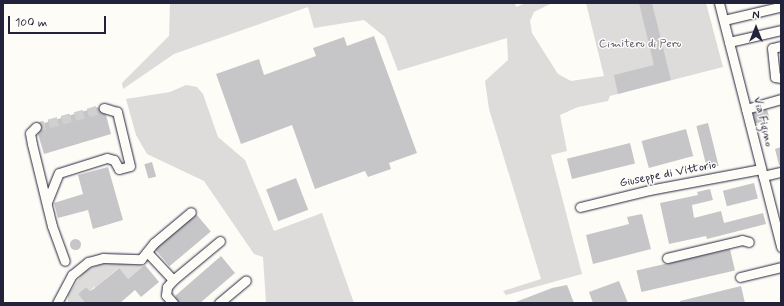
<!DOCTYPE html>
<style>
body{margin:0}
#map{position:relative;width:784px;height:306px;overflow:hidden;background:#fdfcf7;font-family:Mynerve,sans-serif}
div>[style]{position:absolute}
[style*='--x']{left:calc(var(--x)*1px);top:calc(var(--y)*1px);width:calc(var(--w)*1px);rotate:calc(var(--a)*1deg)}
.green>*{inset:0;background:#dddcdb}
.building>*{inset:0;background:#c6c6c8;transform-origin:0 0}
.round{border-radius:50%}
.minor-tunnel>*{height:9px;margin-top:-4.5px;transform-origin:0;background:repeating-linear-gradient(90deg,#d1d0d1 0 9px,transparent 0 13.5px)}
.roads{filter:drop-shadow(0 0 1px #22223b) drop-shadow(0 0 1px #22223b)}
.minor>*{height:9px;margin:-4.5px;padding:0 4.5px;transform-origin:4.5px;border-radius:4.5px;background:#fdfcf7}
span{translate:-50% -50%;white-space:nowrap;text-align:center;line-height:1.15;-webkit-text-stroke:3px #fdfcf7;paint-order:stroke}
.park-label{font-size:12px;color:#5a5a6b}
.street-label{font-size:12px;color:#22223b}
.frame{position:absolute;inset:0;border:4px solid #22223b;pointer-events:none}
.north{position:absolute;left:736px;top:8px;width:40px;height:40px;-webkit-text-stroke:3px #fdfcf7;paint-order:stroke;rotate:0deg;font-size:11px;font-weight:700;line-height:16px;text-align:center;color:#22223b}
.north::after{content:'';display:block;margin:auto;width:14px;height:18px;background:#22223b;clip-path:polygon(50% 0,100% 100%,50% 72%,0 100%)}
.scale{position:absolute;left:8px;top:16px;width:98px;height:18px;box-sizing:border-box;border:2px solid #22223b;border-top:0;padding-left:5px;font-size:12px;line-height:14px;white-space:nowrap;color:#22223b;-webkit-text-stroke:3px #fdfcf7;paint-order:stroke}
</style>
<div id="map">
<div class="green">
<div style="clip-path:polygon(170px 3px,515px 3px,516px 7px,526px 3px,552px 3px,534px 12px,530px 21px,532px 33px,558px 74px,571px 81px,604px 76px,586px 3px,706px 3px,723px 67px,610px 96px,608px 101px,578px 107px,560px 115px,567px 151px,551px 155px,582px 274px,506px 295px,503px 291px,541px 279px,489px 109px,485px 81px,508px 60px,507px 38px,398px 71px,385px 37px,364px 20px,314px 28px,308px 7px,174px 54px,123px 89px,122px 83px,169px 36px)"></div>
<div style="clip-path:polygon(186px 85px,197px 87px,203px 94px,218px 137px,245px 160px,274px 231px,322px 213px,354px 303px,266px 303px,263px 257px,254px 254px,204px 181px,147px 154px,136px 135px,126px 99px,170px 92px)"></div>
<div style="clip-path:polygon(108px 261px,145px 266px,128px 279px,118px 268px,101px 283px,102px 296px,94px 287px,90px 291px,86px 287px,78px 294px,85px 303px,68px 303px,68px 295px,84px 271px)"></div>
</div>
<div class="building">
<div style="clip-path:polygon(639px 3px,652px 3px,671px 80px,618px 94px,614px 75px,654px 65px)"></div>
<div style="clip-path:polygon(374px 36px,417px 153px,389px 163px,391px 169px,368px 177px,365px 171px,315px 189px,292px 125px,241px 144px,216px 74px,259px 59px,264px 75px,316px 56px,313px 48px,344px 37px,347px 46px)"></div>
<div style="clip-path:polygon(98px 107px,106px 115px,111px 134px,44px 154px,38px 134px,41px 124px)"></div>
<div style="left:767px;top:109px;width:11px;height:15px;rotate:75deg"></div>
<div style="left:708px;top:123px;width:44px;height:12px;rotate:76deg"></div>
<div style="left:686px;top:129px;width:28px;height:46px;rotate:75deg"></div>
<div style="left:630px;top:143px;width:21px;height:65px;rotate:76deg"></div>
<div style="clip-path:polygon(781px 147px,781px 165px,779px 165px,775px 149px)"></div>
<div style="left:152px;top:162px;width:15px;height:8px;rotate:74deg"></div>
<div style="clip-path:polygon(108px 167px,123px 220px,93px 229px,88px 210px,58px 218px,54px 203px,83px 194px,78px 175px)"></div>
<div style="left:296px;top:178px;width:34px;height:32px;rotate:69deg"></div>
<div style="left:754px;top:183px;width:16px;height:32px;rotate:76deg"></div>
<div style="clip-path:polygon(710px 189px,713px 200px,692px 205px,694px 218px,721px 211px,724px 223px,763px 213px,766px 224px,707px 239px,706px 236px,669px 244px,660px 203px,698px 195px,697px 192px)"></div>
<div style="left:196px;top:214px;width:23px;height:54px;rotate:50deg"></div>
<div style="clip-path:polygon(642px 214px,651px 249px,593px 264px,586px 235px,629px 224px,627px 217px)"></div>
<div class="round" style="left:69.5px;top:238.5px;width:11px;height:11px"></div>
<div style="left:730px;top:249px;width:22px;height:96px;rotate:77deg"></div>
<div style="clip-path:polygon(221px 256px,235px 273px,200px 303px,179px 303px,175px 296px)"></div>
<div style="clip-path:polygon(145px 265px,159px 282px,141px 297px,135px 290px,120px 303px,85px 303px,78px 294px,86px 287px,90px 291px,95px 288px,119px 268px,128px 279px)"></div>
<div style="clip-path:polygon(619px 281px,628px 303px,593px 303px,589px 292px)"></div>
<div style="clip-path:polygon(567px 285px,574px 303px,513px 303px,552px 288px)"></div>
<div style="clip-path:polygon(741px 286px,745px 303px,680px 303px,680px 301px)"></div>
</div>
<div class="minor-tunnel">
<div style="--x:36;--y:127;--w:71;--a:-15.6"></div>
</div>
<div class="roads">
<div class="minor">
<div style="--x:719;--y:3;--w:252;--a:75.7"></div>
<div style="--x:724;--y:20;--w:57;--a:-13.3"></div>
<div style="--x:729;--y:42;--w:53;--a:-13"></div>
<div style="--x:781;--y:46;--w:9;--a:167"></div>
<div style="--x:772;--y:48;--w:29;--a:84"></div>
<div style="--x:775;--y:77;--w:6;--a:9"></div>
<div style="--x:746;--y:109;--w:36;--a:-16"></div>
<div style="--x:36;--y:127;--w:8;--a:135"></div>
<div style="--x:30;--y:133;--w:11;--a:80"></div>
<div style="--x:32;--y:144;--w:84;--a:76.3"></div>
<div style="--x:52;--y:226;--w:37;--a:70"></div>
<div style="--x:763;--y:176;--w:18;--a:-13"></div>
<div style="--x:47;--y:202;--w:31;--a:-68"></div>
<div style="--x:59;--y:173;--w:50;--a:-17.4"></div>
<div style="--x:107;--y:158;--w:7;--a:16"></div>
<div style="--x:114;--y:160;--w:10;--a:61"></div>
<div style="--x:119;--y:169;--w:11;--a:-15"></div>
<div style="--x:130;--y:166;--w:56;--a:-103.5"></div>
<div style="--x:117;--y:112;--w:14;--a:-163"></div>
<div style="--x:580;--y:207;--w:71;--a:-13.8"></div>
<div style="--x:649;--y:190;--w:114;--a:-10.6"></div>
<div style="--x:147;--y:252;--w:38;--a:47"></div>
<div style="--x:173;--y:280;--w:61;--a:-39.7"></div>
<div style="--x:667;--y:258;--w:77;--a:-13.5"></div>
<div style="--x:742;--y:240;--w:7;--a:16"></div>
<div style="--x:740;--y:277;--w:42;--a:-13.7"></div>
<div style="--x:173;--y:280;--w:9;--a:131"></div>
<div style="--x:167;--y:287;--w:8;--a:97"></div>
<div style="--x:166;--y:295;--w:11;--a:49"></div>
<div style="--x:57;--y:303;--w:32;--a:-62"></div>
<div style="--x:72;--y:275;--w:21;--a:-39"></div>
<div style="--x:88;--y:262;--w:16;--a:-15"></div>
<div style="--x:103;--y:258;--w:38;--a:2"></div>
<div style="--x:141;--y:259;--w:21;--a:-51"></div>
<div style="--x:154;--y:243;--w:48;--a:-40"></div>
<div style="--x:219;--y:303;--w:35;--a:-40"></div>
</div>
</div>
<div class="park-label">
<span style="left:640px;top:45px">Cimitero di Pero</span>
</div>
<div class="street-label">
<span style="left:762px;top:122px;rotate:76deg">Via Figino</span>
<span style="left:668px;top:175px;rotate:-11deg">Giuseppe di Vittorio</span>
</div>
<div class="frame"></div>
<div class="north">N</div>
<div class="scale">100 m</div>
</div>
